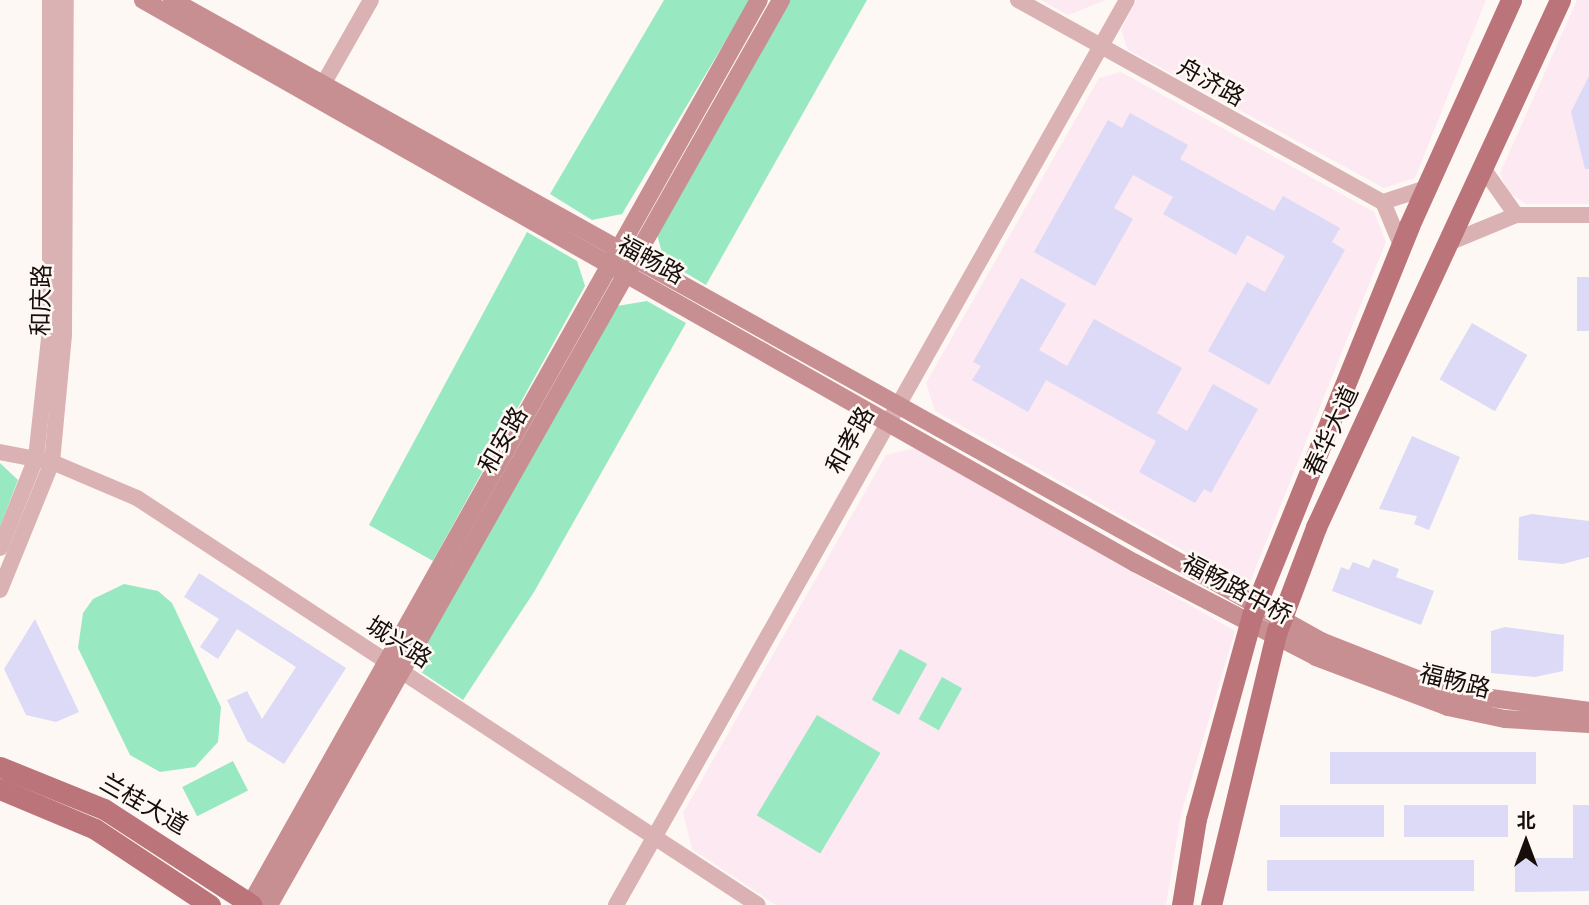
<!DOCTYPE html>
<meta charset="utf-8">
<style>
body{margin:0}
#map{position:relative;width:1589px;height:905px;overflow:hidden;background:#fef8f5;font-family:Poppins,"Noto Sans SC",sans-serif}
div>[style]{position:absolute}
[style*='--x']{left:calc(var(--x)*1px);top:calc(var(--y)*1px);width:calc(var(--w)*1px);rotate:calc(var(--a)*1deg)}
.commercial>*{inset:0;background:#fde9f2}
.green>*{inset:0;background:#98e8c2;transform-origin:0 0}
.building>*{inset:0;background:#dcdaf6;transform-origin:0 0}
.tertiary>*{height:16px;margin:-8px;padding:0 8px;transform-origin:8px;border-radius:8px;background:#dab2b4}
.secondary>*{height:18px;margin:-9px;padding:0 9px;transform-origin:9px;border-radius:9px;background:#c88f93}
.primary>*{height:21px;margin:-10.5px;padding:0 10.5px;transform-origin:10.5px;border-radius:10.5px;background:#bb757a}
span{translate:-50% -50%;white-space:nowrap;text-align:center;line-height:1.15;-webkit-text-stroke:5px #fef8f5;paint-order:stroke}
.street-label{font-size:24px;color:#180e09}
.north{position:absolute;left:1491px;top:807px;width:70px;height:70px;-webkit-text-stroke:5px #fef8f5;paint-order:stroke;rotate:0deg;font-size:19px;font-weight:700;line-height:28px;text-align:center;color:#180e09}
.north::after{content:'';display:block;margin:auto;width:24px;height:32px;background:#180e09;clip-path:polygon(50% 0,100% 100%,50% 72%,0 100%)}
</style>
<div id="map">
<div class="commercial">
<div style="clip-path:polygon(1041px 0,1106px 0,1068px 15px)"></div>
<div style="clip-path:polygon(1137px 0,1486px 0,1415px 178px,1384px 188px,1128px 50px,1121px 29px)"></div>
<div style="clip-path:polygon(1577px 0,1589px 0,1589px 204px,1526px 204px,1508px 192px,1500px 173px)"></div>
<div style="clip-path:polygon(1121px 72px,1374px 212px,1386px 242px,1248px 587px,935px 411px,926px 383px,1099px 78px)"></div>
<div style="clip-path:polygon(915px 448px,1235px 631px,1181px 814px,1166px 905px,776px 905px,692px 849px,683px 813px,886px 455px)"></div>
</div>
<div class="green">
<div style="clip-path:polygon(664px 0,750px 0,622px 214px,592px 220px,550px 194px)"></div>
<div style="clip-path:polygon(789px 0,867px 0,706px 285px,664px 260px,656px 231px)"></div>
<div style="clip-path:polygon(527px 232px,577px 261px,585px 286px,433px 561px,369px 525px)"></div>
<div style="clip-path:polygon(647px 301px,686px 323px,534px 592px,463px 700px,421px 672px,417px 653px,617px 306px)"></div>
<div style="clip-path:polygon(0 463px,18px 480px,0 527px)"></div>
<div style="clip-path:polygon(124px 584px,158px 591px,172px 603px,221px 707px,218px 742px,195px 767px,160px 772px,130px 755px,78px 648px,83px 613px,93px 599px)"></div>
<div style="left:900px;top:649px;width:31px;height:58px;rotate:29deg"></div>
<div style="left:942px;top:677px;width:23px;height:48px;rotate:29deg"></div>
<div style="left:817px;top:715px;width:74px;height:117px;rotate:31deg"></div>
<div style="left:233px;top:761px;width:33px;height:57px;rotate:63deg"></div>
</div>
<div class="building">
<div style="clip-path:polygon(1589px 76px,1589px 169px,1585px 169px,1571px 112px)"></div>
<div style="clip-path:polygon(1130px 113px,1188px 145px,1180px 159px,1274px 211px,1283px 196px,1340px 228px,1332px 242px,1345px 250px,1269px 385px,1208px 351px,1247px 282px,1265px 292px,1285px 256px,1247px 235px,1236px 255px,1163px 214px,1173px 197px,1133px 175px,1114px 208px,1133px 219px,1095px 286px,1034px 252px,1108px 120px,1122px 128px)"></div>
<div style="left:1577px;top:277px;width:12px;height:54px"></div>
<div style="clip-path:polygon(1021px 278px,1066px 304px,1039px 350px,1067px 366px,1094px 319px,1182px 368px,1157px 413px,1187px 431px,1213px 384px,1258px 409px,1211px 493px,1204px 489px,1195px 503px,1139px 472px,1156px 441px,1046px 380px,1028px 412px,972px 380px,981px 366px,973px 362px)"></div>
<div style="left:1472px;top:323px;width:64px;height:65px;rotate:30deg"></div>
<div style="clip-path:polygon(1412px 436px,1460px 457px,1429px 530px,1414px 524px,1417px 516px,1379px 509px)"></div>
<div style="clip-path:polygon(1532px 514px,1589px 521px,1589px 557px,1563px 564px,1518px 560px,1519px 517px)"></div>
<div style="clip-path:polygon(1373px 559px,1399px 569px,1396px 577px,1434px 591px,1421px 625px,1332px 591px,1341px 567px,1349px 570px,1353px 562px,1369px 568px)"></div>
<div style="clip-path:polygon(199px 573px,346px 668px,284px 764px,247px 741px,227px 700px,247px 691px,262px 719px,296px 667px,237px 629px,218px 659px,200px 647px,219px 619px,184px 597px)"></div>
<div style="clip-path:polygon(35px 619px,79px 712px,56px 722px,26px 715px,4px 669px)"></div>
<div style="clip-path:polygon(1505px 627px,1564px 635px,1563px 671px,1535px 677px,1491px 673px,1491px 631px)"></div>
<div style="left:1536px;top:752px;width:32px;height:206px;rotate:90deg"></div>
<div style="left:1384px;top:805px;width:32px;height:104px;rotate:90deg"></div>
<div style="left:1508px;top:805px;width:32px;height:104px;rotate:90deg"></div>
<div style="clip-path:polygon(1573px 805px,1589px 805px,1589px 891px,1515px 892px,1515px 858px,1573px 858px)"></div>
<div style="left:1474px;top:860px;width:31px;height:207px;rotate:90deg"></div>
</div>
<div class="tertiary">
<div style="--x:1018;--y:0;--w:417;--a:29"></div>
<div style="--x:1383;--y:202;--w:47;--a:67.3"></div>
<div style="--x:317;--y:95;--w:109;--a:-60.4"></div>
<div style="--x:1485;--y:171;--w:54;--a:54.8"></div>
<div style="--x:1383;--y:202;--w:45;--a:-18"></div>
<div style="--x:1453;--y:241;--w:68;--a:-22.4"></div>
<div style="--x:1516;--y:215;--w:73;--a:0"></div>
<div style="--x:0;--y:452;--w:53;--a:10.9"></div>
<div style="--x:52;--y:462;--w:92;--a:23"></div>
<div style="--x:137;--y:498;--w:742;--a:33.24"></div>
<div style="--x:0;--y:548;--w:97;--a:-68.2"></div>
<div style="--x:36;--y:458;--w:129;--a:-83.8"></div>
<div style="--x:50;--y:330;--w:330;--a:-90"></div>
<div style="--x:0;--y:590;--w:138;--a:-67.9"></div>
<div style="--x:52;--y:462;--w:128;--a:-84.6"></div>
<div style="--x:64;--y:335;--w:335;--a:-89.7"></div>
<div style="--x:616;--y:905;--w:1039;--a:-60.55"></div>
</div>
<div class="secondary">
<div style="--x:143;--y:0;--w:1141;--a:29.58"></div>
<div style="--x:1135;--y:563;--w:204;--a:27.4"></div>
<div style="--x:1316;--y:657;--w:141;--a:20.7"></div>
<div style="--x:1448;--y:707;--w:58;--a:11.9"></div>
<div style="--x:1505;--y:719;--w:84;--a:3.4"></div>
<div style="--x:172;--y:0;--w:1316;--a:29.16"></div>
<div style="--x:1321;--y:641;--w:142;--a:21.5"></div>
<div style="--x:1453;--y:693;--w:137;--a:7.5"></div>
<div style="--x:250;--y:905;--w:1038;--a:-60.65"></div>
<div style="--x:269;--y:905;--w:1040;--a:-60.5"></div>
</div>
<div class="primary">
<div style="--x:0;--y:767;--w:112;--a:22"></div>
<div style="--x:104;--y:809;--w:176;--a:33"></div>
<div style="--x:0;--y:789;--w:103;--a:22.8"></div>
<div style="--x:95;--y:829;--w:138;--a:33.5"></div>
<div style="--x:1182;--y:905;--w:87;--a:-80.8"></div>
<div style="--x:1196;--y:819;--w:212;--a:-74.6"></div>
<div style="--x:1252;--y:615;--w:419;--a:-68"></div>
<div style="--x:1409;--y:226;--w:248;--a:-65.7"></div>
<div style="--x:1211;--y:905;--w:282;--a:-76.5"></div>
<div style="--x:1277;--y:631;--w:111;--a:-69.4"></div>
<div style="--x:1316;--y:527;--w:581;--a:-65.16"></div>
</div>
<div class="street-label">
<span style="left:1211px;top:82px;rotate:29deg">舟济路</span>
<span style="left:651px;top:260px;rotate:29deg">福畅路</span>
<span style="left:41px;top:300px;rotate:-89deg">和庆路</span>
<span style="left:1331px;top:431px;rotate:-65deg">春华大道</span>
<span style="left:503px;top:440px;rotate:-60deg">和安路</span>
<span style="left:850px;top:440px;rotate:-61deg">和孝路</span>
<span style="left:1237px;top:589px;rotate:28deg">福畅路中桥</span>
<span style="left:399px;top:642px;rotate:33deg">城兴路</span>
<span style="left:1455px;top:681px;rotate:14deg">福畅路</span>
<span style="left:144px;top:804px;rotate:30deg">兰桂大道</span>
</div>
<div class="north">北</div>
</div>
